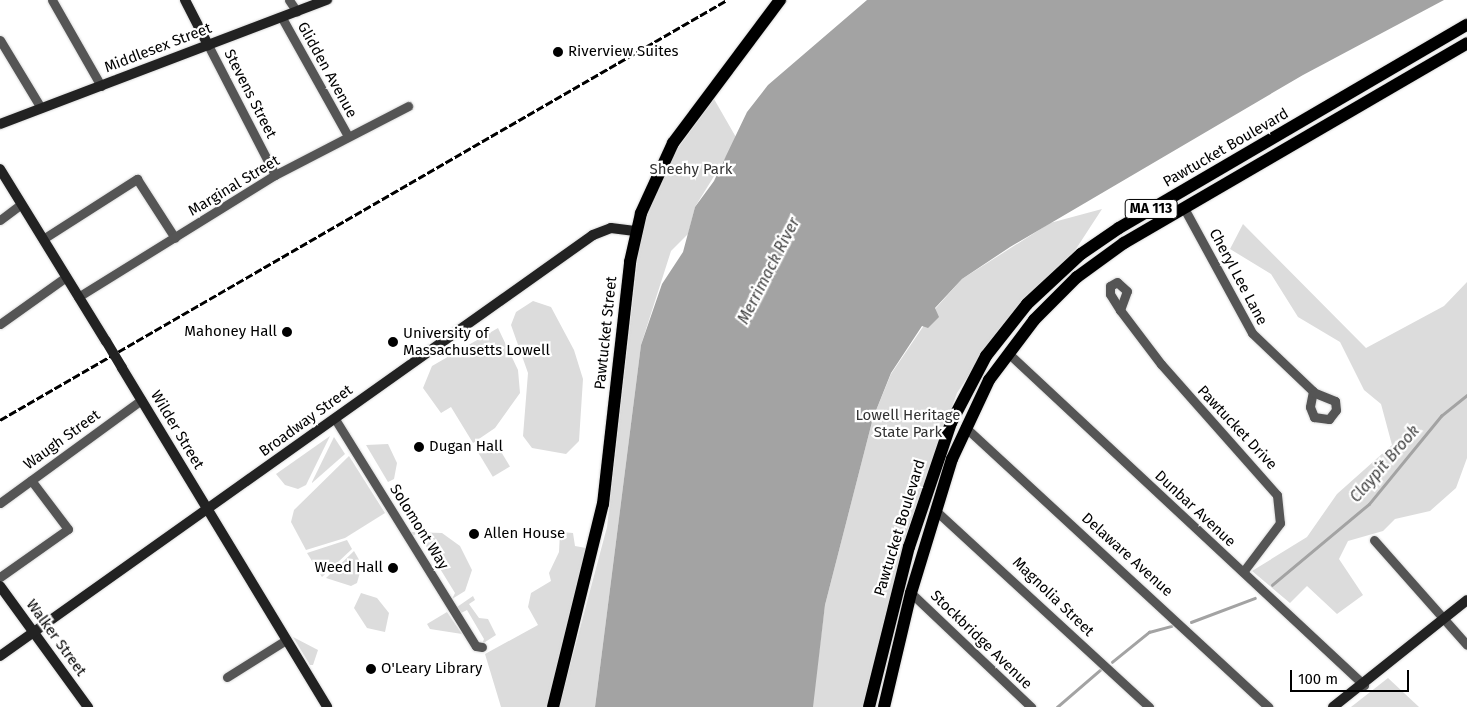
<!DOCTYPE html>
<style>
body{margin:0}
#map{position:relative;width:1467px;height:707px;overflow:hidden;background:#fff;font-family:"Fira Sans",sans-serif}
div>[style]{position:absolute}
[style*='--x']{left:calc(var(--x)*1px);top:calc(var(--y)*1px);width:calc(var(--w)*1px);rotate:calc(var(--a)*1deg)}
.green>*{inset:0;background:#dcdcdc;transform-origin:0 0}
.water>*{inset:0;background:#a3a3a3}
.stream>*{height:2.5px;margin:-1.25px;padding:0 1.25px;transform-origin:1.25px;border-radius:1.25px;background:#a3a3a3}
.roads{filter:drop-shadow(0 0 1px #dbdbdb) drop-shadow(0 0 1px #dbdbdb)}
.street>*{height:9px;margin:-4.5px;padding:0 4.5px;transform-origin:4.5px;border-radius:4.5px;background:#555}
.secondary>*{height:10px;margin:-5px;padding:0 5px;transform-origin:5px;border-radius:5px;background:#222}
.primary>*{height:12px;margin:-6px;padding:0 6px;transform-origin:6px;border-radius:6px;background:#000}
.rail>*{height:2.5px;margin-top:-1.25px;transform-origin:0;background:repeating-linear-gradient(90deg,#000 0 8px,transparent 0 10.5px)}
.secondary-bridge>*{height:10px;margin:-5px;padding:0 5px;transform-origin:5px;border-radius:5px;background:#222}
.dots>*{width:14px;height:14px;translate:-50% -50%;box-sizing:border-box;border:2px solid #fff;border-radius:50%}
span{translate:-50% -50%;white-space:nowrap;text-align:center;line-height:1.15;-webkit-text-stroke:4.5px #fff;paint-order:stroke}
.shield-label span{padding:1px 4px;background:#fff;border:1px solid;border-radius:4px;-webkit-text-stroke-width:0}
.shield-label{font-size:14px;color:#000;font-weight:700}
.street-label{font-size:15px;color:#000}
.poi-label{font-size:15px;color:#000}
.left{translate:0 -50%;text-align:left}
.right{translate:-100% -50%;text-align:right}
.park-label{font-size:15px;color:#333}
.water-label{font-size:16px;color:#444;font-style:italic}
.scale{position:absolute;left:1290px;top:670px;width:119px;height:22px;box-sizing:border-box;border:2px solid #000;border-top:0;padding-left:6px;font-size:15px;line-height:18px;white-space:nowrap;color:#000;-webkit-text-stroke:4px #fff;paint-order:stroke}
</style>
<div id="map">
<div class="green">
<div style="clip-path:polygon(714px 99px,737px 139px,695px 207px,688px 234px,671px 251px,641px 345px,595px 707px,559px 707px,607px 527px,638px 254px,647px 214px,672px 156px)"></div>
<div style="clip-path:polygon(1102px 209px,1074px 252px,1000px 328px,957px 393px,907px 532px,863px 707px,812px 707px,825px 605px,873px 418px,891px 374px,935px 309px,962px 279px,1050px 223px)"></div>
<div style="clip-path:polygon(1243px 224px,1366px 348px,1444px 306px,1467px 282px,1467px 458px,1456px 488px,1430px 511px,1395px 519px,1383px 531px,1348px 541px,1339px 559px,1363px 595px,1337px 614px,1307px 586px,1290px 603px,1252px 571px,1307px 537px,1337px 494px,1392px 445px,1381px 404px,1364px 390px,1340px 342px,1298px 317px,1271px 274px,1230px 249px)"></div>
<div style="clip-path:polygon(533px 301px,551px 307px,574px 350px,583px 379px,579px 441px,566px 454px,532px 448px,523px 436px,528px 373px,511px 325px,516px 312px)"></div>
<div style="clip-path:polygon(498px 328px,518px 370px,520px 393px,495px 428px,473px 443px,451px 407px,441px 413px,423px 388px,432px 366px)"></div>
<div style="clip-path:polygon(330px 436px,306px 485px,298px 489px,285px 485px,276px 474px)"></div>
<div style="clip-path:polygon(334px 437px,345px 454px,312px 483px,312px 482px)"></div>
<div style="left:494px;top:440px;width:31px;height:20px;rotate:59deg"></div>
<div style="clip-path:polygon(388px 444px,397px 463px,394px 479px,388px 482px,366px 445px)"></div>
<div style="clip-path:polygon(349px 456px,385px 513px,345px 538px,306px 550px,291px 522px,294px 510px)"></div>
<div style="clip-path:polygon(411px 532px,442px 533px,460px 546px,472px 570px,465px 591px,452px 599px,455px 593px,418px 533px,412px 536px)"></div>
<div style="clip-path:polygon(560px 532px,573px 533px,575px 546px,586px 548px,547px 707px,501px 707px,485px 654px,538px 625px,528px 607px,531px 593px,551px 581px,549px 573px,559px 552px)"></div>
<div style="clip-path:polygon(347px 540px,352px 549px,322px 577px,307px 553px)"></div>
<div style="clip-path:polygon(354px 551px,362px 565px,357px 583px,351px 586px,326px 578px)"></div>
<div style="clip-path:polygon(361px 593px,377px 598px,389px 613px,385px 632px,367px 628px,354px 608px)"></div>
<div style="clip-path:polygon(473px 596px,475px 600px,469px 604px,479px 618px,488px 619px,496px 635px,482px 644px,484px 639px,467px 610px,461px 613px,457px 607px)"></div>
<div style="clip-path:polygon(447px 612px,462px 634px,430px 629px,427px 624px)"></div>
<div style="clip-path:polygon(293px 637px,318px 650px,313px 665px,310px 665px)"></div>
<div style="clip-path:polygon(1388px 678px,1419px 707px,1351px 707px)"></div>
</div>
<div class="water">
<div style="clip-path:polygon(867px 0,1444px 0,1303px 75px,1010px 247px,962px 279px,935px 308px,939px 317px,928px 328px,922px 326px,891px 373px,873px 418px,825px 605px,813px 707px,595px 707px,641px 345px,662px 284px,683px 252px,695px 207px,714px 181px,747px 112px,768px 85px)"></div>
</div>
<div class="stream">
<div style="--x:1272;--y:585;--w:126;--a:-39.9"></div>
<div style="--x:1369;--y:504;--w:114;--a:-50.7"></div>
<div style="--x:1441;--y:416;--w:33;--a:-39"></div>
<div style="--x:1191;--y:622;--w:68;--a:-20.6"></div>
<div style="--x:1112;--y:662;--w:48;--a:-39"></div>
<div style="--x:1149;--y:632;--w:23;--a:-15"></div>
<div style="--x:1057;--y:707;--w:57;--a:-40.7"></div>
</div>
<div class="roads">
<div class="street">
<div style="--x:52;--y:0;--w:99;--a:60.3"></div>
<div style="--x:289;--y:0;--w:14;--a:56"></div>
<div style="--x:282;--y:18;--w:135;--a:60.8"></div>
<div style="--x:0;--y:40;--w:79;--a:58.9"></div>
<div style="--x:208;--y:45;--w:146;--a:62.7"></div>
<div style="--x:1185;--y:210;--w:140;--a:61.4"></div>
<div style="--x:1252;--y:333;--w:84;--a:43.6"></div>
<div style="--x:1313;--y:391;--w:16;--a:101"></div>
<div style="--x:1310;--y:407;--w:11;--a:68"></div>
<div style="--x:1314;--y:417;--w:15;--a:8"></div>
<div style="--x:1329;--y:419;--w:11;--a:-52"></div>
<div style="--x:1336;--y:410;--w:9;--a:-96"></div>
<div style="--x:1335;--y:401;--w:22;--a:-158"></div>
<div style="--x:0;--y:220;--w:26;--a:-37"></div>
<div style="--x:43;--y:239;--w:112;--a:-32.6"></div>
<div style="--x:137;--y:179;--w:70;--a:57.2"></div>
<div style="--x:78;--y:297;--w:232;--a:-31.8"></div>
<div style="--x:275;--y:175;--w:150;--a:-27.4"></div>
<div style="--x:1120;--y:310;--w:20;--a:-70"></div>
<div style="--x:1127;--y:291;--w:13;--a:-138"></div>
<div style="--x:1117;--y:282;--w:8;--a:150"></div>
<div style="--x:1110;--y:286;--w:8;--a:90"></div>
<div style="--x:1110;--y:294;--w:19;--a:58"></div>
<div style="--x:1120;--y:310;--w:68;--a:52.8"></div>
<div style="--x:1161;--y:364;--w:175;--a:48.5"></div>
<div style="--x:1277;--y:495;--w:28;--a:84"></div>
<div style="--x:1280;--y:523;--w:61;--a:127.1"></div>
<div style="--x:0;--y:324;--w:81;--a:-35.5"></div>
<div style="--x:1008;--y:353;--w:487;--a:43"></div>
<div style="--x:335;--y:419;--w:267;--a:58.2"></div>
<div style="--x:476;--y:646;--w:6;--a:9"></div>
<div style="--x:965;--y:427;--w:413;--a:42.7"></div>
<div style="--x:0;--y:503;--w:175;--a:-36.1"></div>
<div style="--x:935;--y:510;--w:291;--a:42.6"></div>
<div style="--x:1374;--y:540;--w:140;--a:48.5"></div>
<div style="--x:0;--y:577;--w:83;--a:-35.2"></div>
<div style="--x:68;--y:529;--w:61;--a:-127.1"></div>
<div style="--x:911;--y:593;--w:166;--a:43.5"></div>
<div style="--x:227;--y:677;--w:70;--a:-32.1"></div>
</div>
<div class="secondary">
<div style="--x:185;--y:0;--w:51;--a:62.9"></div>
<div style="--x:0;--y:124;--w:350;--a:-20.8"></div>
<div style="--x:0;--y:169;--w:202;--a:58.4"></div>
<div style="--x:122;--y:368;--w:396;--a:58.8"></div>
<div style="--x:0;--y:586;--w:150;--a:54"></div>
<div style="--x:0;--y:656;--w:727;--a:-35.37"></div>
<div style="--x:593;--y:235;--w:19;--a:-21"></div>
<div style="--x:611;--y:228;--w:24;--a:7"></div>
<div style="--x:1333;--y:707;--w:171;--a:-38.6"></div>
</div>
<div class="primary">
<div style="--x:553;--y:707;--w:209;--a:-76.2"></div>
<div style="--x:603;--y:504;--w:244;--a:-83.6"></div>
<div style="--x:630;--y:262;--w:50;--a:-77.3"></div>
<div style="--x:641;--y:213;--w:77;--a:-65.4"></div>
<div style="--x:673;--y:143;--w:179;--a:-53.2"></div>
<div style="--x:869;--y:707;--w:165;--a:-76"></div>
<div style="--x:909;--y:547;--w:131;--a:-71.3"></div>
<div style="--x:951;--y:423;--w:76;--a:-62.4"></div>
<div style="--x:986;--y:356;--w:66;--a:-51.7"></div>
<div style="--x:1027;--y:304;--w:74;--a:-42.8"></div>
<div style="--x:1081;--y:254;--w:46;--a:-34.4"></div>
<div style="--x:1119;--y:228;--w:403;--a:-30.3"></div>
<div style="--x:884;--y:707;--w:117;--a:-76.7"></div>
<div style="--x:911;--y:593;--w:140;--a:-73"></div>
<div style="--x:952;--y:459;--w:87;--a:-64.9"></div>
<div style="--x:989;--y:380;--w:75;--a:-53.1"></div>
<div style="--x:1034;--y:320;--w:61;--a:-45"></div>
<div style="--x:1077;--y:277;--w:58;--a:-35.9"></div>
<div style="--x:1124;--y:243;--w:397;--a:-30.2"></div>
</div>
</div>
<div class="rail">
<div style="--x:0;--y:420;--w:840;--a:-30.02"></div>
</div>
<div class="secondary-bridge">
<div style="--x:106;--y:341;--w:31;--a:59"></div>
</div>
<div class="dots">
<div style="left:558px;top:52px;background:#000"></div>
<div style="left:287px;top:332px;background:#000"></div>
<div style="left:393px;top:342px;background:#000"></div>
<div style="left:419px;top:447px;background:#000"></div>
<div style="left:474px;top:534px;background:#000"></div>
<div style="left:393px;top:568px;background:#000"></div>
<div style="left:371px;top:669px;background:#000"></div>
</div>
<div class="shield-label">
<span style="left:1151px;top:209px">MA 113</span>
</div>
<div class="street-label">
<span style="left:158px;top:48px;rotate:-21deg">Middlesex Street</span>
<span style="left:327px;top:70px;rotate:61deg">Glidden Avenue</span>
<span style="left:250px;top:94px;rotate:63deg">Stevens Street</span>
<span style="left:1226px;top:148px;rotate:-30deg">Pawtucket Boulevard</span>
<span style="left:234px;top:186px;rotate:-31deg">Marginal Street</span>
<span style="left:1238px;top:277px;rotate:62deg">Cheryl Lee Lane</span>
<span style="left:606px;top:333px;rotate:-84deg">Pawtucket Street</span>
<span style="left:306px;top:421px;rotate:-36deg">Broadway Street</span>
<span style="left:1237px;top:428px;rotate:47deg">Pawtucket Drive</span>
<span style="left:177px;top:430px;rotate:59deg">Wilder Street</span>
<span style="left:62px;top:440px;rotate:-36deg">Waugh Street</span>
<span style="left:1195px;top:509px;rotate:43deg">Dunbar Avenue</span>
<span style="left:419px;top:527px;rotate:58deg">Solomont Way</span>
<span style="left:900px;top:528px;rotate:-73deg">Pawtucket Boulevard</span>
<span style="left:1127px;top:555px;rotate:42deg">Delaware Avenue</span>
<span style="left:1053px;top:597px;rotate:44deg">Magnolia Street</span>
<span style="left:56px;top:638px;rotate:54deg">Walker Street</span>
<span style="left:981px;top:640px;rotate:44deg">Stockbridge Avenue</span>
</div>
<div class="poi-label">
<span class="left" style="left:568px;top:52px">Riverview Suites</span>
<span class="right" style="left:277px;top:332px">Mahoney Hall</span>
<span class="left" style="left:403px;top:342px">University of<br>Massachusetts Lowell</span>
<span class="left" style="left:429px;top:447px">Dugan Hall</span>
<span class="left" style="left:484px;top:534px">Allen House</span>
<span class="right" style="left:383px;top:568px">Weed Hall</span>
<span class="left" style="left:381px;top:669px">O'Leary Library</span>
</div>
<div class="park-label">
<span style="left:691px;top:170px">Sheehy Park</span>
<span style="left:908px;top:424px">Lowell Heritage<br>State Park</span>
</div>
<div class="water-label">
<span style="left:769px;top:271px;rotate:-63deg">Merrimack River</span>
<span style="left:1385px;top:464px;rotate:-49deg">Claypit Brook</span>
</div>
<div class="scale">100 m</div>
</div>
